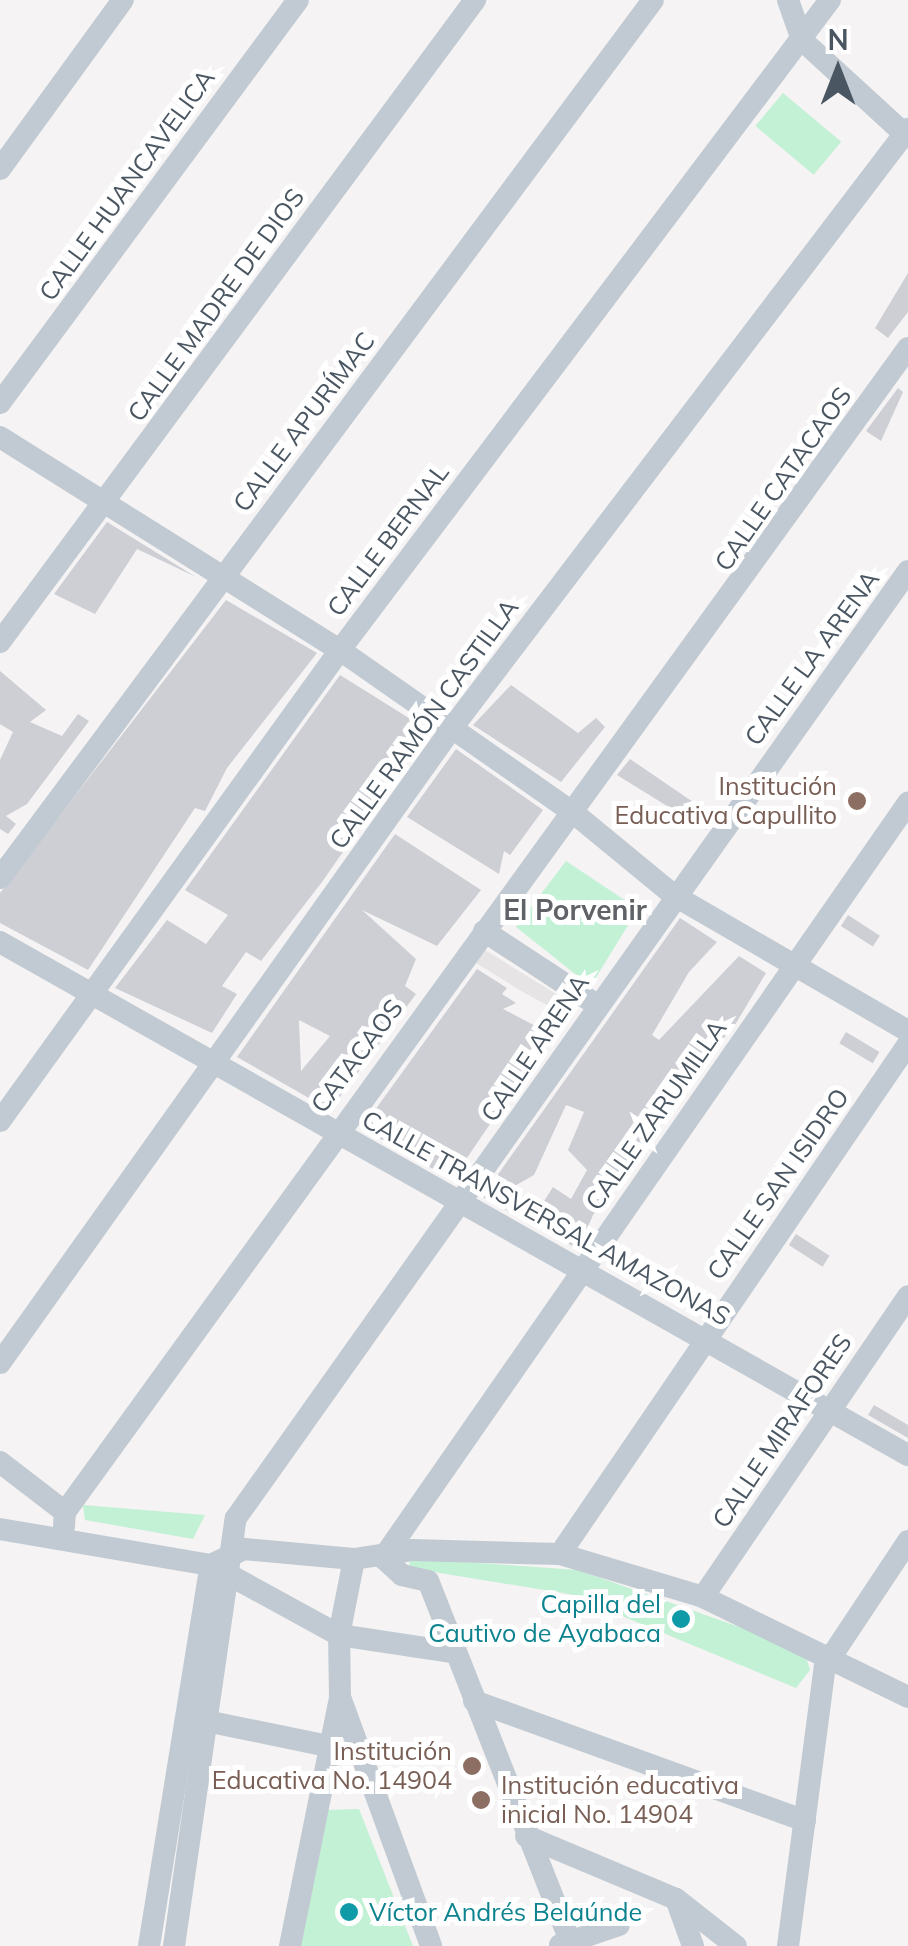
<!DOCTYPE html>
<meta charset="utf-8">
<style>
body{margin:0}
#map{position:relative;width:908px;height:1946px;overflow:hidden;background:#f5f3f3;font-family:Mulish,sans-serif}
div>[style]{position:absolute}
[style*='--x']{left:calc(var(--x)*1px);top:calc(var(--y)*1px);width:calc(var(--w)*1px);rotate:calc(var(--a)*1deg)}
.education>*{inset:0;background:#e6e4e5}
.green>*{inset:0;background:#c3f1d5;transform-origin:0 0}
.building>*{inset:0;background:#cdcfd5;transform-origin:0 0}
.minor>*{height:22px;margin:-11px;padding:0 11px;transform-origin:11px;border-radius:11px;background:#c1cad2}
.dots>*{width:28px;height:28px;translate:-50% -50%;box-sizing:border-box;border:5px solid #fff;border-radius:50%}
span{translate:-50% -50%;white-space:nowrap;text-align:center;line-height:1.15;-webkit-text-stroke:10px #fff;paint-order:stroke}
.street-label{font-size:25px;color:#4a5661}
.education-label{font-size:25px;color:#785e54}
.right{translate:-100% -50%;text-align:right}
.left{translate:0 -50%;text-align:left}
.culture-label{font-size:25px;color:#0d838f}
.neighbourhood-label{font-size:28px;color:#5f6368;font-weight:700}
.north{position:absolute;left:788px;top:20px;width:100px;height:100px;-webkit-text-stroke:8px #fff;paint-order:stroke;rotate:0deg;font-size:28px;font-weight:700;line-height:40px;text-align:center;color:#4a5661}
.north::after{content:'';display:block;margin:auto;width:35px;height:45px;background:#4a5661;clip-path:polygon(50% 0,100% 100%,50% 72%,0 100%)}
</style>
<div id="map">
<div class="education">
<div style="clip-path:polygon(485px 950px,574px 1005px,565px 1015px,523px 992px,476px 963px)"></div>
</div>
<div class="green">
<div style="left:783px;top:93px;width:76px;height:43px;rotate:40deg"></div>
<div style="clip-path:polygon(566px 861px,638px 909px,595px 979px,584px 981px,516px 927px)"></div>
<div style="clip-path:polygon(83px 1505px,205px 1515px,193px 1539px,85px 1520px)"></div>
<div style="clip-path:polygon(410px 1558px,578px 1570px,804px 1650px,810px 1670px,796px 1688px,569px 1594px,409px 1568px)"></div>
<div style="clip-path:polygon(359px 1809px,413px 1946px,295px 1946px,325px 1810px)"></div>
</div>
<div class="building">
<div style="clip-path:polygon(908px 273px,908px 312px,888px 338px,875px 328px)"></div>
<div style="clip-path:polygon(898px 388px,903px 392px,881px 441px,866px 431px)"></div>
<div style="clip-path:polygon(107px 522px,196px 577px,137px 549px,95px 614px,54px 594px)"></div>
<div style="clip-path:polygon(226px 600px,317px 653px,227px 768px,205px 811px,195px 808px,88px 970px,0 923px,0 893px)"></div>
<div style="clip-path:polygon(0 671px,46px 710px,30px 722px,62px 736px,78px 714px,89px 721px,27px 804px,6px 816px,16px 824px,8px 834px,0 829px,0 760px,13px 732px,0 724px)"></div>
<div style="clip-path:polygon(340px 675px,428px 730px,322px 882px,261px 961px,246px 952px,222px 986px,237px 994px,212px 1033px,115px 988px,167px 920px,206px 944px,228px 915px,185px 890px)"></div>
<div style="clip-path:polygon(511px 685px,578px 733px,596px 718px,605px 727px,561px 782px,473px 725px)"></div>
<div style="clip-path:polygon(456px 749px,543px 810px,510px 855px,504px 851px,499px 874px,407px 817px)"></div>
<div style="clip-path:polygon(630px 759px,715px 817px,706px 830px,617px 775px)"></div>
<div style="clip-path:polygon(evenodd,395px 834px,481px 890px,437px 946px,362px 910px,416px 959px,405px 986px,416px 994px,330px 1110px,237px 1057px,395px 834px,299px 1020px,330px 1036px,301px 1071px,299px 1020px)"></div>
<div style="left:848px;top:915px;width:38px;height:13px;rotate:33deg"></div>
<div style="clip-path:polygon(evenodd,680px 918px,717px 942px,689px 972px,652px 1035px,659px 1040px,739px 956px,766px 973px,735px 1025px,694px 1071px,689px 1068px,672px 1108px,593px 1215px,578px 1249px,482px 1197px,680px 918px,566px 1105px,584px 1112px,568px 1150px,587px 1170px,571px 1199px,553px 1187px,539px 1209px,511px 1188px,534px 1175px,566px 1105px)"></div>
<div style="clip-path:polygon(477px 969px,507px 988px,502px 994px,516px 1003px,503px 1009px,551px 1034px,452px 1180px,362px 1128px)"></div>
<div style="left:846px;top:1032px;width:39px;height:13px;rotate:31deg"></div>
<div style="left:796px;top:1234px;width:40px;height:13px;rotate:33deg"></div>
<div style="clip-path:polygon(874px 1405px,908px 1425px,908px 1438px,868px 1415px)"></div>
</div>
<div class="minor">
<div style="--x:788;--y:0;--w:42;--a:70.7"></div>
<div style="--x:802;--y:40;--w:144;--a:42.5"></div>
<div style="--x:0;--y:169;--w:209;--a:-54"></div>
<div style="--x:0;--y:403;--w:501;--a:-53.52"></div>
<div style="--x:0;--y:437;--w:401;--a:32.1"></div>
<div style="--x:340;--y:650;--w:287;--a:34.9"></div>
<div style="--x:575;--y:814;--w:129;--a:39.4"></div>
<div style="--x:675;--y:896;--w:269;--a:30.1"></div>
<div style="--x:0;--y:642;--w:799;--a:-53.5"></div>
<div style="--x:0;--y:878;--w:1094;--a:-53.36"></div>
<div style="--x:484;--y:931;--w:135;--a:33.2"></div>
<div style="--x:0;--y:942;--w:1043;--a:29.47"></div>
<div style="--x:0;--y:1121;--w:581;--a:-54.18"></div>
<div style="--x:340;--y:650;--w:814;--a:-52.99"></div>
<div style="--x:0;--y:1363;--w:779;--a:-54.56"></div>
<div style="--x:452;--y:728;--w:753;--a:-52.72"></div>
<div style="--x:0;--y:1462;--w:82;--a:37.6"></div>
<div style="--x:65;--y:1512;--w:14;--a:94"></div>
<div style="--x:65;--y:1512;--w:1437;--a:-54.09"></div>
<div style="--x:0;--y:1529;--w:214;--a:9.7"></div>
<div style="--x:211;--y:1565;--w:37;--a:-26"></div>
<div style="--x:244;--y:1549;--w:110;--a:5.2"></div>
<div style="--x:354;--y:1559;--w:60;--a:-8.7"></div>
<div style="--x:413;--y:1550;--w:147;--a:1.6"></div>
<div style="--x:560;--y:1554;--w:149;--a:16.7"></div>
<div style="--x:703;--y:1597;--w:228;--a:26"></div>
<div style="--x:560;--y:1554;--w:617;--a:-55.69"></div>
<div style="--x:703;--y:1597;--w:364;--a:-55.7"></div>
<div style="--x:340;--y:1697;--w:265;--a:69.9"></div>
<div style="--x:474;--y:1701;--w:352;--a:19.9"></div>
<div style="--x:206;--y:1721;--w:125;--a:11.6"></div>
<div style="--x:526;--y:1836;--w:163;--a:22.8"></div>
<div style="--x:676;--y:1899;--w:76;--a:38.1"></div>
<div style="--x:676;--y:1899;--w:50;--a:70.1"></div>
<div style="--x:560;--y:1945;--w:62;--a:-18.7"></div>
<div style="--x:149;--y:1946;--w:386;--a:-80.8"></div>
<div style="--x:211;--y:1565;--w:146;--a:28.7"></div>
<div style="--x:339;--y:1635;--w:113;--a:8.6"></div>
<div style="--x:174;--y:1946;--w:432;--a:-81.8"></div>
<div style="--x:236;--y:1518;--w:1161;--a:-54.64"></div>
<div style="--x:290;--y:1946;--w:254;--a:-78.6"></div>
<div style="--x:340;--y:1697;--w:62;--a:-90.9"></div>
<div style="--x:339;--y:1635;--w:77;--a:-78.8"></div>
<div style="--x:572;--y:1946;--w:392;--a:-111.5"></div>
<div style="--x:428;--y:1581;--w:27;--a:-167"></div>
<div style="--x:402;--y:1575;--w:25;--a:-138"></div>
<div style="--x:383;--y:1558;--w:920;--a:-55.19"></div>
<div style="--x:788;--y:1946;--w:282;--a:-82.5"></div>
<div style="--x:825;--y:1666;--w:150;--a:-56.4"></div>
</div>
<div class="dots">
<div style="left:857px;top:801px;background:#8d6e63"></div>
<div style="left:681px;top:1619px;background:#0f9aa8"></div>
<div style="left:472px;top:1766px;background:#8d6e63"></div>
<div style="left:481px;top:1800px;background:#8d6e63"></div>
<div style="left:349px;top:1912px;background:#0f9aa8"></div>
</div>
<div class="street-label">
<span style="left:127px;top:185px;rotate:-54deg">CALLE HUANCAVELICA</span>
<span style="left:216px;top:305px;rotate:-54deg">CALLE MADRE DE DIOS</span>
<span style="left:304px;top:422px;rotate:-53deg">CALLE APURÍMAC</span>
<span style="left:783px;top:479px;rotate:-55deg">CALLE CATACAOS</span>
<span style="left:388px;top:540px;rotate:-53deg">CALLE BERNAL</span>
<span style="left:812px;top:658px;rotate:-54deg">CALLE LA ARENA</span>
<span style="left:424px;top:724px;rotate:-54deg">CALLE RAMÓN CASTILLA</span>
<span style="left:535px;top:1048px;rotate:-56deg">CALLE ARENA</span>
<span style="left:357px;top:1056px;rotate:-53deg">CATACAOS</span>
<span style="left:656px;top:1115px;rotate:-55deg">CALLE ZARUMILLA</span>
<span style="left:778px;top:1184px;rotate:-55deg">CALLE SAN ISIDRO</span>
<span style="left:546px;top:1218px;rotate:29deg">CALLE TRANSVERSAL AMAZONAS</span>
<span style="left:782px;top:1431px;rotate:-56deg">CALLE MIRAFORES</span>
</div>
<div class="education-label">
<span class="right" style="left:837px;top:801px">Institución<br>Educativa Capullito</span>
<span class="right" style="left:452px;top:1766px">Institución<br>Educativa No. 14904</span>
<span class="left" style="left:501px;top:1800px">Institución educativa<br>inicial No. 14904</span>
</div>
<div class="culture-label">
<span class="right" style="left:661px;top:1619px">Capilla del<br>Cautivo de Ayabaca</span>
<span class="left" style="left:369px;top:1912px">Víctor Andrés Belaúnde</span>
</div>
<div class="neighbourhood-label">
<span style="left:575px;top:910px">El Porvenir</span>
</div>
<div class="north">N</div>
</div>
